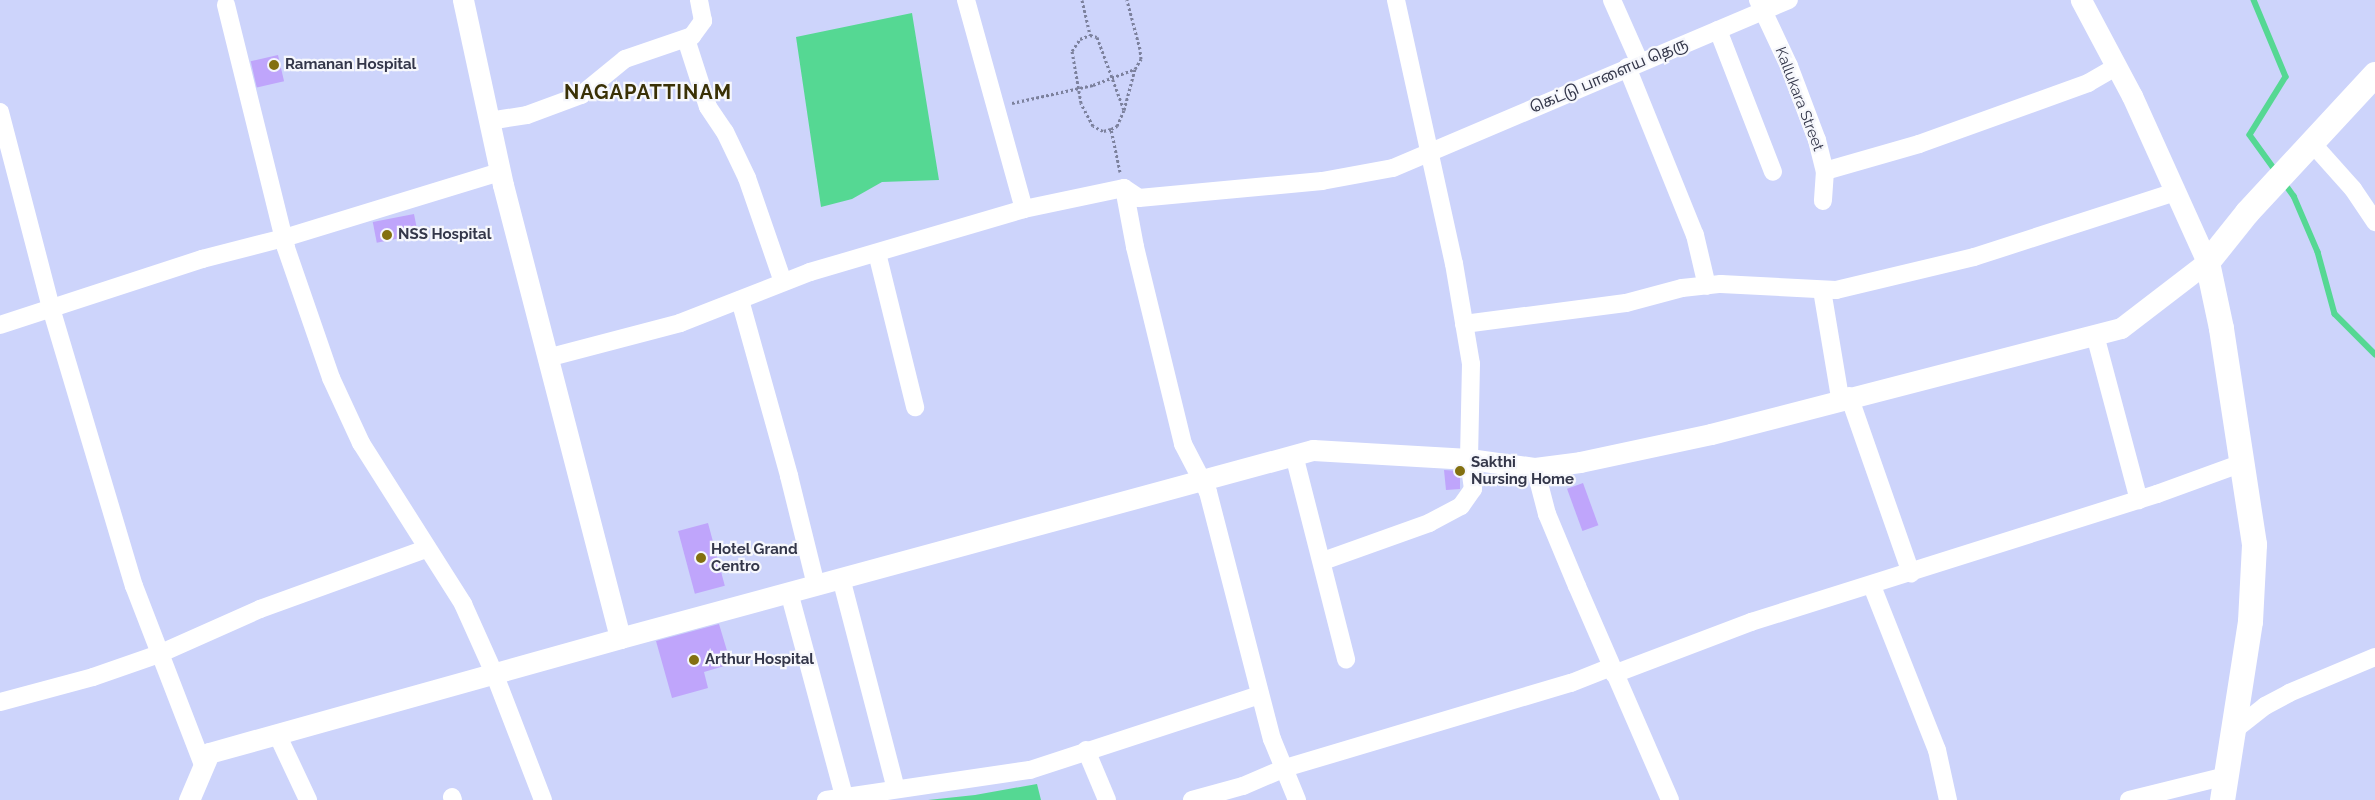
<!DOCTYPE html>
<meta charset="utf-8">
<style>
body{margin:0}
#map{position:relative;width:2375px;height:800px;overflow:hidden;background:#cdd4fb;font-family:Raleway,"Noto Sans Tamil",sans-serif}
div>[style]{position:absolute}
[style*='--x']{left:calc(var(--x)*1px);top:calc(var(--y)*1px);width:calc(var(--w)*1px);rotate:calc(var(--a)*1deg)}
.water>*{inset:0;background:#55d893}
.stream>*{height:5.5px;margin:-2.75px;padding:0 2.75px;transform-origin:2.75px;border-radius:2.75px;background:#55d893}
.building>*{inset:0;background:#bfa5fb;transform-origin:0 0}
.path>*{height:3px;margin-top:-1.5px;transform-origin:0;background:repeating-linear-gradient(90deg,#7c819d 0 2.5px,transparent 0 5px)}
.minor>*{height:18px;margin:-9px;padding:0 9px;transform-origin:9px;border-radius:9px;background:#fff}
.tertiary>*{height:21px;margin:-10.5px;padding:0 10.5px;transform-origin:10.5px;border-radius:10.5px;background:#fff}
.secondary>*{height:25px;margin:-12.5px;padding:0 12.5px;transform-origin:12.5px;border-radius:12.5px;background:#fff}
.dots>*{width:14px;height:14px;translate:-50% -50%;box-sizing:border-box;border:2px solid #f6f7fc;border-radius:50%}
span{translate:-50% -50%;white-space:nowrap;text-align:center;line-height:1.15;-webkit-text-stroke:4.5px #f6f7fc;paint-order:stroke}
.poi-label{font-size:15px;color:#34374a;font-weight:700}
.left{translate:0 -50%;text-align:left}
.street-label{font-size:15px;color:#34374a}
.district-label{font-size:20px;color:#3a3106;font-weight:700;letter-spacing:1px}
</style>
<div id="map">
<div class="water">
<div style="clip-path:polygon(912px 13px,939px 180px,882px 182px,852px 199px,821px 207px,796px 37px)"></div>
<div style="clip-path:polygon(1037px 784px,1041px 800px,928px 800px,975px 795px)"></div>
</div>
<div class="stream">
<div style="--x:2254;--y:0;--w:83;--a:67.4"></div>
<div style="--x:2286;--y:77;--w:68;--a:121.8"></div>
<div style="--x:2250;--y:135;--w:44;--a:54.2"></div>
<div style="--x:2283;--y:181;--w:19;--a:54"></div>
<div style="--x:2294;--y:196;--w:61;--a:66.8"></div>
<div style="--x:2318;--y:252;--w:64;--a:74.7"></div>
<div style="--x:2335;--y:314;--w:57;--a:45"></div>
</div>
<div class="building">
<div style="left:278px;top:55px;width:27px;height:28px;rotate:77deg"></div>
<div style="left:414px;top:214px;width:21px;height:42px;rotate:79deg"></div>
<div style="clip-path:polygon(1444px 470px,1460px 471px,1460px 489px,1446px 490px)"></div>
<div style="left:1583px;top:483px;width:45px;height:17px;rotate:70deg"></div>
<div style="left:708px;top:523px;width:65px;height:31px;rotate:75deg"></div>
<div style="clip-path:polygon(719px 624px,731px 664px,704px 672px,708px 688px,672px 698px,656px 641px)"></div>
</div>
<div class="path">
<div style="--x:1082;--y:0;--w:36;--a:77"></div>
<div style="--x:1012;--y:103;--w:83;--a:-12.5"></div>
<div style="--x:1093;--y:85;--w:45;--a:-20.9"></div>
<div style="--x:1135;--y:69;--w:12;--a:-59"></div>
<div style="--x:1141;--y:59;--w:10;--a:-96"></div>
<div style="--x:1140;--y:49;--w:51;--a:-104.9"></div>
<div style="--x:1111;--y:129;--w:7;--a:-27"></div>
<div style="--x:1117;--y:126;--w:17;--a:-66"></div>
<div style="--x:1124;--y:110;--w:42;--a:-75"></div>
<div style="--x:1120;--y:172;--w:44;--a:-101.8"></div>
<div style="--x:1111;--y:129;--w:8;--a:166"></div>
<div style="--x:1103;--y:131;--w:11;--a:-153"></div>
<div style="--x:1093;--y:126;--w:26;--a:-118"></div>
<div style="--x:1081;--y:103;--w:53;--a:-99.8"></div>
<div style="--x:1072;--y:51;--w:14;--a:-56"></div>
<div style="--x:1080;--y:39;--w:11;--a:-22"></div>
<div style="--x:1090;--y:35;--w:7;--a:16"></div>
<div style="--x:1097;--y:37;--w:78;--a:69.7"></div>
</div>
<div class="minor">
<div style="--x:966;--y:0;--w:217;--a:74.5"></div>
<div style="--x:1612;--y:0;--w:67;--a:66.1"></div>
<div style="--x:1758;--y:0;--w:73;--a:64.8"></div>
<div style="--x:1789;--y:66;--w:79;--a:69.3"></div>
<div style="--x:1817;--y:140;--w:32;--a:76"></div>
<div style="--x:1825;--y:171;--w:30;--a:94"></div>
<div style="--x:226;--y:5;--w:250;--a:76.1"></div>
<div style="--x:286;--y:248;--w:138;--a:70.9"></div>
<div style="--x:331;--y:378;--w:72;--a:65.2"></div>
<div style="--x:361;--y:443;--w:191;--a:57.6"></div>
<div style="--x:463;--y:604;--w:76;--a:65.8"></div>
<div style="--x:494;--y:673;--w:136;--a:68.9"></div>
<div style="--x:1718;--y:30;--w:152;--a:68.8"></div>
<div style="--x:686;--y:39;--w:71;--a:72.1"></div>
<div style="--x:708;--y:107;--w:30;--a:56"></div>
<div style="--x:725;--y:132;--w:51;--a:64.4"></div>
<div style="--x:747;--y:178;--w:110;--a:70.9"></div>
<div style="--x:1627;--y:67;--w:181;--a:68"></div>
<div style="--x:1695;--y:235;--w:52;--a:76.8"></div>
<div style="--x:0;--y:112;--w:203;--a:75.4"></div>
<div style="--x:51;--y:308;--w:290;--a:73.4"></div>
<div style="--x:134;--y:586;--w:192;--a:68.9"></div>
<div style="--x:489;--y:121;--w:38;--a:-9"></div>
<div style="--x:527;--y:115;--w:58;--a:-20.3"></div>
<div style="--x:581;--y:95;--w:57;--a:-39.3"></div>
<div style="--x:625;--y:59;--w:71;--a:-18.9"></div>
<div style="--x:692;--y:36;--w:19;--a:-54"></div>
<div style="--x:703;--y:21;--w:21;--a:-101"></div>
<div style="--x:2311;--y:142;--w:63;--a:48.2"></div>
<div style="--x:2353;--y:189;--w:40;--a:56"></div>
<div style="--x:1825;--y:171;--w:98;--a:-16"></div>
<div style="--x:1919;--y:144;--w:180;--a:-19.8"></div>
<div style="--x:2088;--y:83;--w:32;--a:-30"></div>
<div style="--x:1124;--y:188;--w:60;--a:79.4"></div>
<div style="--x:1135;--y:247;--w:203;--a:76.3"></div>
<div style="--x:1183;--y:444;--w:54;--a:62.5"></div>
<div style="--x:1208;--y:492;--w:255;--a:75.5"></div>
<div style="--x:1272;--y:739;--w:66;--a:67.7"></div>
<div style="--x:877;--y:253;--w:159;--a:76.1"></div>
<div style="--x:1822;--y:290;--w:109;--a:80.5"></div>
<div style="--x:740;--y:300;--w:183;--a:74.4"></div>
<div style="--x:789;--y:476;--w:112;--a:76.1"></div>
<div style="--x:1464;--y:324;--w:163;--a:-7.4"></div>
<div style="--x:1626;--y:303;--w:58;--a:-15"></div>
<div style="--x:1682;--y:288;--w:39;--a:-6"></div>
<div style="--x:1721;--y:284;--w:115;--a:3"></div>
<div style="--x:1836;--y:290;--w:142;--a:-13.4"></div>
<div style="--x:1974;--y:257;--w:211;--a:-17.9"></div>
<div style="--x:0;--y:325;--w:213;--a:-18.1"></div>
<div style="--x:202;--y:259;--w:85;--a:-14.4"></div>
<div style="--x:284;--y:238;--w:226;--a:-17"></div>
<div style="--x:2095;--y:335;--w:171;--a:75.1"></div>
<div style="--x:547;--y:358;--w:138;--a:-14.7"></div>
<div style="--x:680;--y:323;--w:140;--a:-21.4"></div>
<div style="--x:810;--y:272;--w:223;--a:-16.4"></div>
<div style="--x:1024;--y:209;--w:102;--a:-11.9"></div>
<div style="--x:1124;--y:188;--w:18;--a:34"></div>
<div style="--x:1139;--y:198;--w:184;--a:-5.3"></div>
<div style="--x:1322;--y:181;--w:72;--a:-10.4"></div>
<div style="--x:1393;--y:168;--w:430;--a:-23"></div>
<div style="--x:1849;--y:396;--w:188;--a:70.7"></div>
<div style="--x:1294;--y:455;--w:211;--a:75.7"></div>
<div style="--x:1535;--y:468;--w:48;--a:75.4"></div>
<div style="--x:1547;--y:514;--w:78;--a:67.4"></div>
<div style="--x:1577;--y:586;--w:233;--a:66.5"></div>
<div style="--x:1323;--y:561;--w:113;--a:-19.7"></div>
<div style="--x:1429;--y:523;--w:36;--a:-28"></div>
<div style="--x:1461;--y:506;--w:21;--a:-55"></div>
<div style="--x:1473;--y:489;--w:30;--a:-98"></div>
<div style="--x:1469;--y:459;--w:95;--a:-88.8"></div>
<div style="--x:1471;--y:364;--w:101;--a:-99.6"></div>
<div style="--x:1454;--y:264;--w:270;--a:-102.4"></div>
<div style="--x:841;--y:578;--w:218;--a:75.4"></div>
<div style="--x:1872;--y:586;--w:176;--a:68.4"></div>
<div style="--x:1937;--y:750;--w:51;--a:77.6"></div>
<div style="--x:789;--y:592;--w:215;--a:74.9"></div>
<div style="--x:1614;--y:674;--w:147;--a:-20.8"></div>
<div style="--x:1751;--y:622;--w:426;--a:-17.5"></div>
<div style="--x:2157;--y:494;--w:90;--a:-20"></div>
<div style="--x:0;--y:702;--w:96;--a:-15"></div>
<div style="--x:93;--y:677;--w:70;--a:-19.2"></div>
<div style="--x:159;--y:654;--w:111;--a:-24"></div>
<div style="--x:260;--y:609;--w:177;--a:-19.9"></div>
<div style="--x:2232;--y:732;--w:42;--a:-38.2"></div>
<div style="--x:2265;--y:706;--w:27;--a:-28"></div>
<div style="--x:2289;--y:693;--w:93;--a:-22.7"></div>
<div style="--x:277;--y:734;--w:73;--a:64.8"></div>
<div style="--x:1086;--y:750;--w:54;--a:67.2"></div>
<div style="--x:452;--y:797;--w:3;--a:72"></div>
<div style="--x:826;--y:800;--w:206;--a:-8.4"></div>
<div style="--x:1030;--y:770;--w:241;--a:-18.1"></div>
<div style="--x:1192;--y:800;--w:53;--a:-15.4"></div>
<div style="--x:1243;--y:786;--w:46;--a:-23.2"></div>
<div style="--x:1285;--y:768;--w:298;--a:-16.6"></div>
<div style="--x:1571;--y:683;--w:43;--a:-21.8"></div>
<div style="--x:2129;--y:800;--w:100;--a:-13.9"></div>
</div>
<div class="tertiary">
<div style="--x:463;--y:0;--w:189;--a:77.8"></div>
<div style="--x:503;--y:185;--w:468;--a:75.5"></div>
<div style="--x:189;--y:800;--w:51;--a:-66.9"></div>
<div style="--x:209;--y:753;--w:427;--a:-15.6"></div>
<div style="--x:620;--y:638;--w:718;--a:-15.18"></div>
<div style="--x:1313;--y:450;--w:156;--a:3.3"></div>
<div style="--x:1469;--y:459;--w:67;--a:7.8"></div>
<div style="--x:1535;--y:468;--w:45;--a:-7.6"></div>
<div style="--x:1580;--y:462;--w:134;--a:-12.1"></div>
<div style="--x:1711;--y:434;--w:423;--a:-14.5"></div>
<div style="--x:2121;--y:328;--w:108;--a:-37.5"></div>
<div style="--x:2207;--y:262;--w:182;--a:-114.3"></div>
<div style="--x:2132;--y:96;--w:109;--a:-118"></div>
</div>
<div class="secondary">
<div style="--x:2222;--y:800;--w:181;--a:-81.1"></div>
<div style="--x:2250;--y:621;--w:77;--a:-87"></div>
<div style="--x:2254;--y:544;--w:219;--a:-98.7"></div>
<div style="--x:2221;--y:328;--w:67;--a:-102"></div>
<div style="--x:2207;--y:262;--w:64;--a:-51.3"></div>
<div style="--x:2247;--y:212;--w:188;--a:-47.2"></div>
</div>
<div class="dots">
<div style="left:274px;top:65px;background:#837010"></div>
<div style="left:387px;top:235px;background:#837010"></div>
<div style="left:1460px;top:471px;background:#837010"></div>
<div style="left:701px;top:558px;background:#837010"></div>
<div style="left:694px;top:660px;background:#837010"></div>
</div>
<div class="poi-label">
<span class="left" style="left:285px;top:65px">Ramanan Hospital</span>
<span class="left" style="left:398px;top:235px">NSS Hospital</span>
<span class="left" style="left:1471px;top:471px">Sakthi<br>Nursing Home</span>
<span class="left" style="left:711px;top:558px">Hotel Grand<br>Centro</span>
<span class="left" style="left:705px;top:660px">Arthur Hospital</span>
</div>
<div class="street-label">
<span style="left:1609px;top:76px;rotate:-23deg">கெட்டு பாளைய தெரு</span>
<span style="left:1799px;top:99px;rotate:69deg">Kallukara Street</span>
</div>
<div class="district-label">
<span style="left:648px;top:92px">NAGAPATTINAM</span>
</div>
</div>
